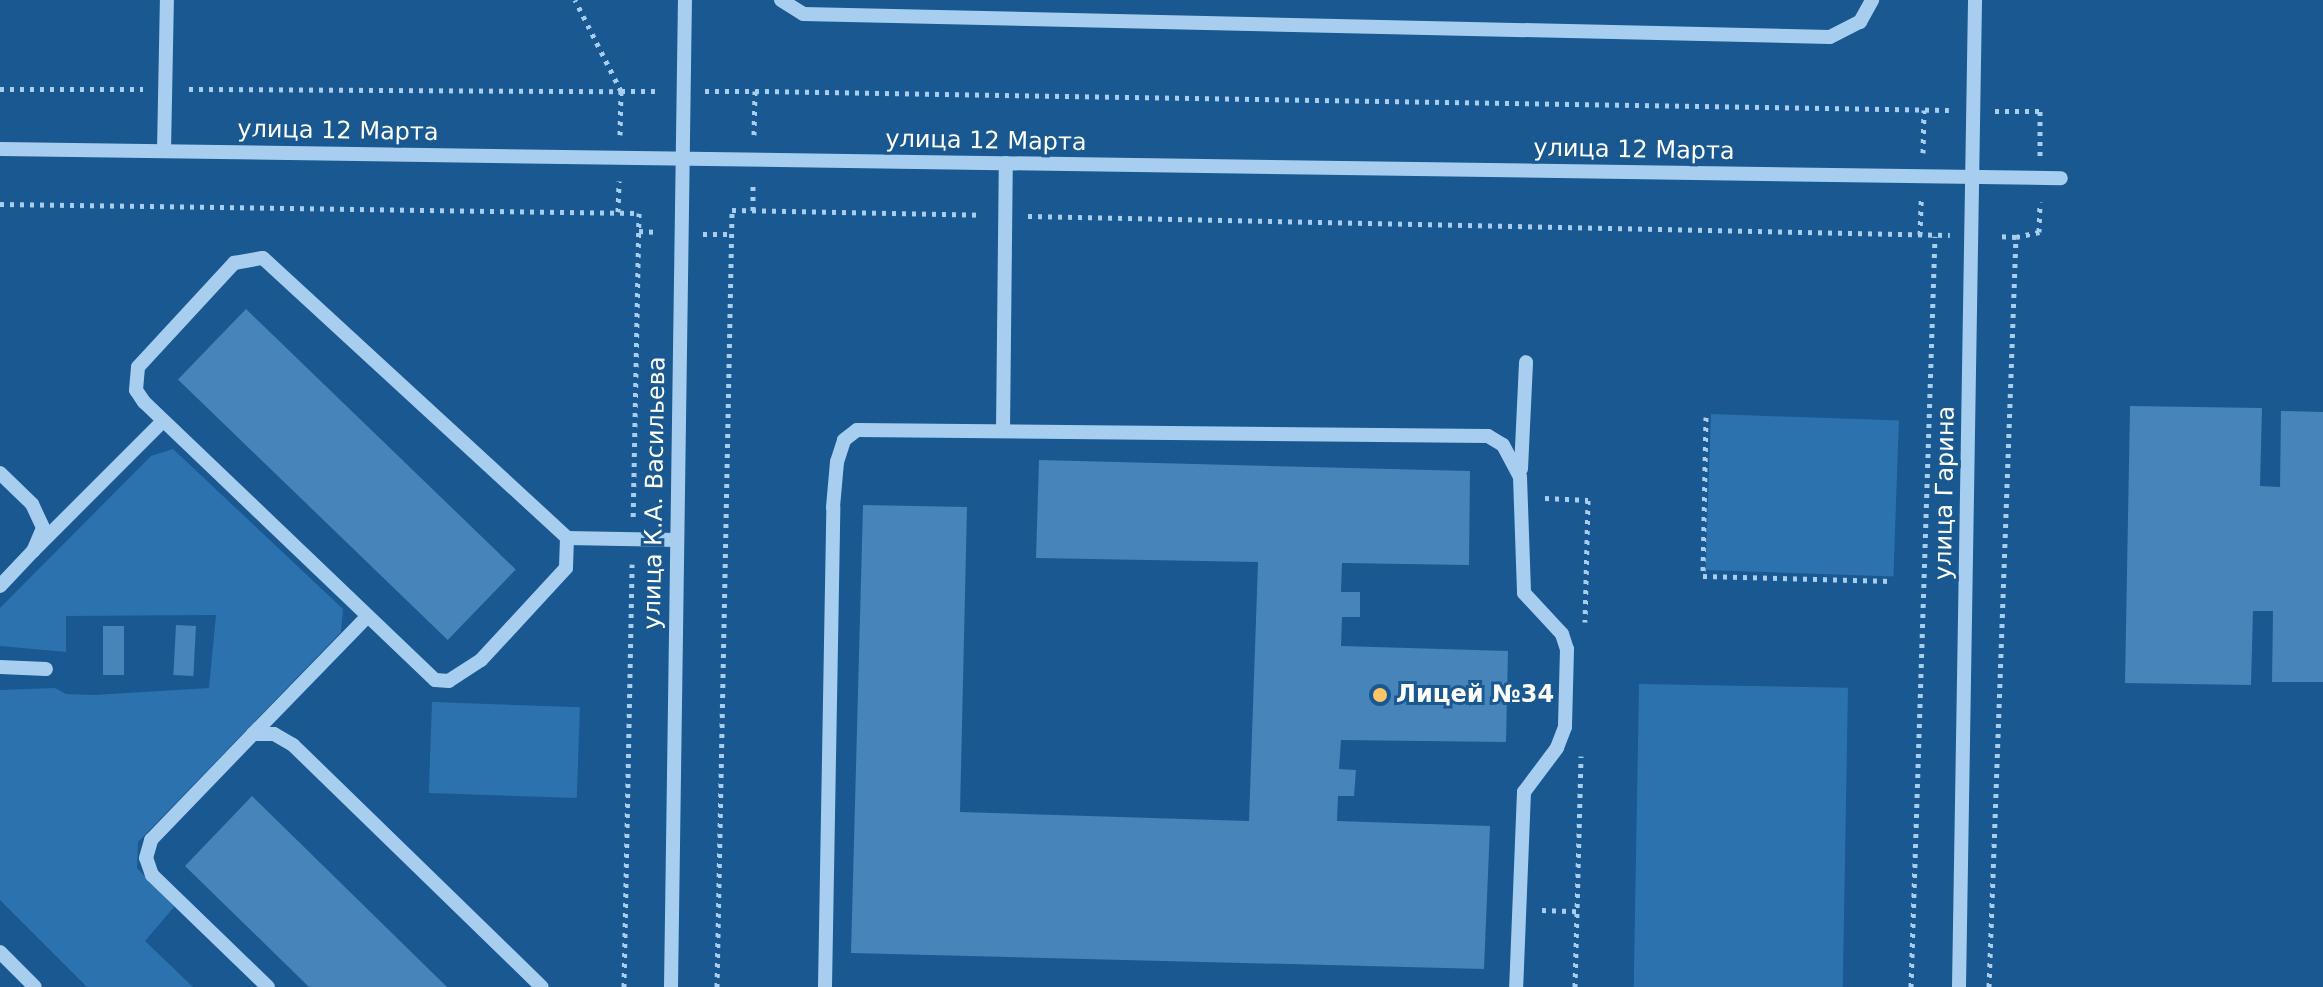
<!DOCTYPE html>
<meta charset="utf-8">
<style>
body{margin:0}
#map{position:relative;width:2323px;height:987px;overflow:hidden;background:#195891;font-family:"DejaVu Sans",sans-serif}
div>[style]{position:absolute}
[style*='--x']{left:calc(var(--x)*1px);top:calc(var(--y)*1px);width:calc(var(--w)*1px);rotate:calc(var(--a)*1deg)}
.green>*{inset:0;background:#2c72af;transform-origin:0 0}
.building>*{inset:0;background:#4684ba;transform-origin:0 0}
.path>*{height:5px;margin-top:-2.5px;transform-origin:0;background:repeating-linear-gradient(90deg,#a8ceef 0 4px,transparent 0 10px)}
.minor>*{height:14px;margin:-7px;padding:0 7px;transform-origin:7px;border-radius:7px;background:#a8ceef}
.dots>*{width:22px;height:22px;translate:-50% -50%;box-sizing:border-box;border:4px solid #195891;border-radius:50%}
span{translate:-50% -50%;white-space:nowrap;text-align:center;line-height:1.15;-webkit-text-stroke:6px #195891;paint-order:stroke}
.street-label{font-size:24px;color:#fff}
.poi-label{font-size:24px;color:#fff;font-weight:700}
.left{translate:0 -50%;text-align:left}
</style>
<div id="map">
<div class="green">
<div style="left:1711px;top:414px;width:188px;height:156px;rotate:2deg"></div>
<div style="clip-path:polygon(173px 449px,343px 609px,341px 632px,138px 842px,137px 868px,174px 907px,145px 941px,193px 987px,87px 987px,0 900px,0 690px,55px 688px,66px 694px,94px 695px,209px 688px,216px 615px,66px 616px,66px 652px,0 646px,0 608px,151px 456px)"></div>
<div style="left:1639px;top:684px;width:209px;height:303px;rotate:1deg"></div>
<div style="left:432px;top:702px;width:148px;height:91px;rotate:2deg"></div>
</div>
<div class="building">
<div style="left:246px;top:309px;width:375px;height:98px;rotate:44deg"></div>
<div style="clip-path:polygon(2130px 406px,2262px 408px,2260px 486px,2280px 487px,2281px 411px,2323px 412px,2323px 682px,2272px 682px,2273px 611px,2253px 611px,2251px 685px,2125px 683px)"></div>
<div style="clip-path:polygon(1039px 460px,1470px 471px,1469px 565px,1342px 563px,1341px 592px,1360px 592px,1360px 617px,1342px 617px,1341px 646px,1508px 651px,1506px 742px,1341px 740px,1339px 769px,1356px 770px,1354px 796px,1338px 796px,1337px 821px,1490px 826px,1484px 969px,851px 953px,863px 505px,967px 507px,960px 812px,1249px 821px,1258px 562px,1036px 558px)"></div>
<div style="left:176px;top:625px;width:20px;height:50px;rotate:3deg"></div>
<div style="left:103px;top:626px;width:21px;height:49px"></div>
<div style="clip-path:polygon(252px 796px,447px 987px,309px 987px,185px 866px)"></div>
</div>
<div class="path">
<div style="--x:0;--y:89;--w:143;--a:0"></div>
<div style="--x:189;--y:89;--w:432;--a:0.3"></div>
<div style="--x:621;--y:91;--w:102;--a:-116.8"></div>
<div style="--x:705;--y:91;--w:50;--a:0"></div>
<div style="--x:755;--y:91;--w:44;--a:91.3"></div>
<div style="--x:755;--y:91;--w:1194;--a:0.91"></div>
<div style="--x:1995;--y:111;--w:45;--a:0"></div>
<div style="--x:2040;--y:111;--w:45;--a:90"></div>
<div style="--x:620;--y:135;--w:44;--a:-88.7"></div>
<div style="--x:621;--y:91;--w:38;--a:0"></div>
<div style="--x:1923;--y:153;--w:43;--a:-88.7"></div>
<div style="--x:0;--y:204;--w:639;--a:0.81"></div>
<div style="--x:639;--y:213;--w:305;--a:91.1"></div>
<div style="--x:753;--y:211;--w:30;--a:-90"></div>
<div style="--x:618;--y:212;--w:31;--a:-88"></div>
<div style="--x:1028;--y:216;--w:922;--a:1.18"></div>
<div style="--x:639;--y:231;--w:19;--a:3"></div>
<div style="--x:703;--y:234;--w:29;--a:0"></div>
<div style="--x:1920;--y:235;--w:36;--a:-88"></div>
<div style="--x:2016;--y:237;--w:24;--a:-12"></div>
<div style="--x:2039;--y:232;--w:30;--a:-88"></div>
<div style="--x:1706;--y:417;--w:159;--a:91.1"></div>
<div style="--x:1703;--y:576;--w:189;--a:1.5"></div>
<div style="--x:1545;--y:498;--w:43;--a:2.7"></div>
<div style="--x:1588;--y:500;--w:122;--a:91.4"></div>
<div style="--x:1542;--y:910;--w:35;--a:2"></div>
<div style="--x:624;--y:987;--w:423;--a:-88.9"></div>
<div style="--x:717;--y:987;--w:777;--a:-88.89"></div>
<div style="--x:732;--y:210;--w:250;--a:1.1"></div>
<div style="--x:1575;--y:987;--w:231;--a:-88.5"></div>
<div style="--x:1911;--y:987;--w:751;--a:-88.17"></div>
<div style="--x:1989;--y:987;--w:750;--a:-87.94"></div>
<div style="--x:2016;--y:237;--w:20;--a:-177"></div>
</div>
<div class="minor">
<div style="--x:781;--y:0;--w:26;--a:32"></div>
<div style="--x:803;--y:14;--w:1027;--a:1.28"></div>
<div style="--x:1830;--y:37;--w:34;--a:-27"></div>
<div style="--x:1860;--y:22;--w:25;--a:-61"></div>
<div style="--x:0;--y:149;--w:2061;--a:0.81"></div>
<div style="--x:164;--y:151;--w:151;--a:-88.9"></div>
<div style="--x:1003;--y:431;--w:268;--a:-89.4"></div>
<div style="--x:1521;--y:469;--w:107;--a:-87.3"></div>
<div style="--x:0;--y:473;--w:45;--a:44.1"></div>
<div style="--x:32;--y:504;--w:26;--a:65"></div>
<div style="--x:43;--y:528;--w:25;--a:113"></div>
<div style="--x:33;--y:551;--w:48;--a:133.3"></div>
<div style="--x:567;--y:538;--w:30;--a:92"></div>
<div style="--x:566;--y:568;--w:125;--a:132.7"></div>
<div style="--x:481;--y:660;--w:38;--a:147"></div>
<div style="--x:449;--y:681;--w:14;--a:-176"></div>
<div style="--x:435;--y:680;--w:402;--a:-136.3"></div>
<div style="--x:144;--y:402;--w:14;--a:-124"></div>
<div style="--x:136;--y:390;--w:23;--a:-85"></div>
<div style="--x:138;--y:367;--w:142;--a:-47.3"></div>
<div style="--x:234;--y:263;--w:29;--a:-10"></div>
<div style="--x:263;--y:258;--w:413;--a:42.6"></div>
<div style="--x:567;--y:538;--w:110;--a:1"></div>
<div style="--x:33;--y:551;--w:184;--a:-45"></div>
<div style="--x:0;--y:667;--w:46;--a:2.5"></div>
<div style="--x:253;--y:734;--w:162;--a:-45.8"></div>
<div style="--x:0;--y:952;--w:49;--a:45"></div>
<div style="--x:268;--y:987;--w:161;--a:-136"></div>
<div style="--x:152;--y:875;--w:18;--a:-109"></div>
<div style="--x:146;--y:858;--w:19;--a:-74"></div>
<div style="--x:151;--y:840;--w:147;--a:-46.1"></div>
<div style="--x:253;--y:734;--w:21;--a:0"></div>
<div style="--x:274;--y:734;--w:22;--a:30"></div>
<div style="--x:293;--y:745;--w:347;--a:44.2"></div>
<div style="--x:671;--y:987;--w:987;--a:-89.19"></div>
<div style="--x:825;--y:987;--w:480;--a:-89"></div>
<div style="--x:833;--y:507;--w:45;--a:-84.9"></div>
<div style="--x:837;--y:462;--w:23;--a:-72"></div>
<div style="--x:844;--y:440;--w:16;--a:-38"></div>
<div style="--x:857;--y:430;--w:631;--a:0.54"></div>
<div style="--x:1488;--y:436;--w:17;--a:31"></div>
<div style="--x:1503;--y:445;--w:36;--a:62"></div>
<div style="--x:1520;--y:477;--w:116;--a:88"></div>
<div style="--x:1524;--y:593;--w:56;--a:47.2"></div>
<div style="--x:1562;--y:634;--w:16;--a:72"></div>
<div style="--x:1567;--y:649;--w:78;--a:91.5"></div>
<div style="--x:1565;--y:727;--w:22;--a:111"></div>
<div style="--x:1557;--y:748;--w:55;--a:126.9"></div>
<div style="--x:1524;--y:792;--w:195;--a:92.3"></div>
<div style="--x:1959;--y:987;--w:987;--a:-89.07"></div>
</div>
<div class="dots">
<div style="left:1380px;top:695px;background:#ffc566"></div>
</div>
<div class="street-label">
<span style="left:338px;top:131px;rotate:1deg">улица 12 Марта</span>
<span style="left:986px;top:141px;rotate:1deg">улица 12 Марта</span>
<span style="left:1634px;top:150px;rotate:1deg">улица 12 Марта</span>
<span style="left:655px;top:493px;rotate:-89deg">улица К.А. Васильева</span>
<span style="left:1945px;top:493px;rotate:-89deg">улица Гарина</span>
</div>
<div class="poi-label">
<span class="left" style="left:1396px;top:695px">Лицей №34</span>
</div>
</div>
